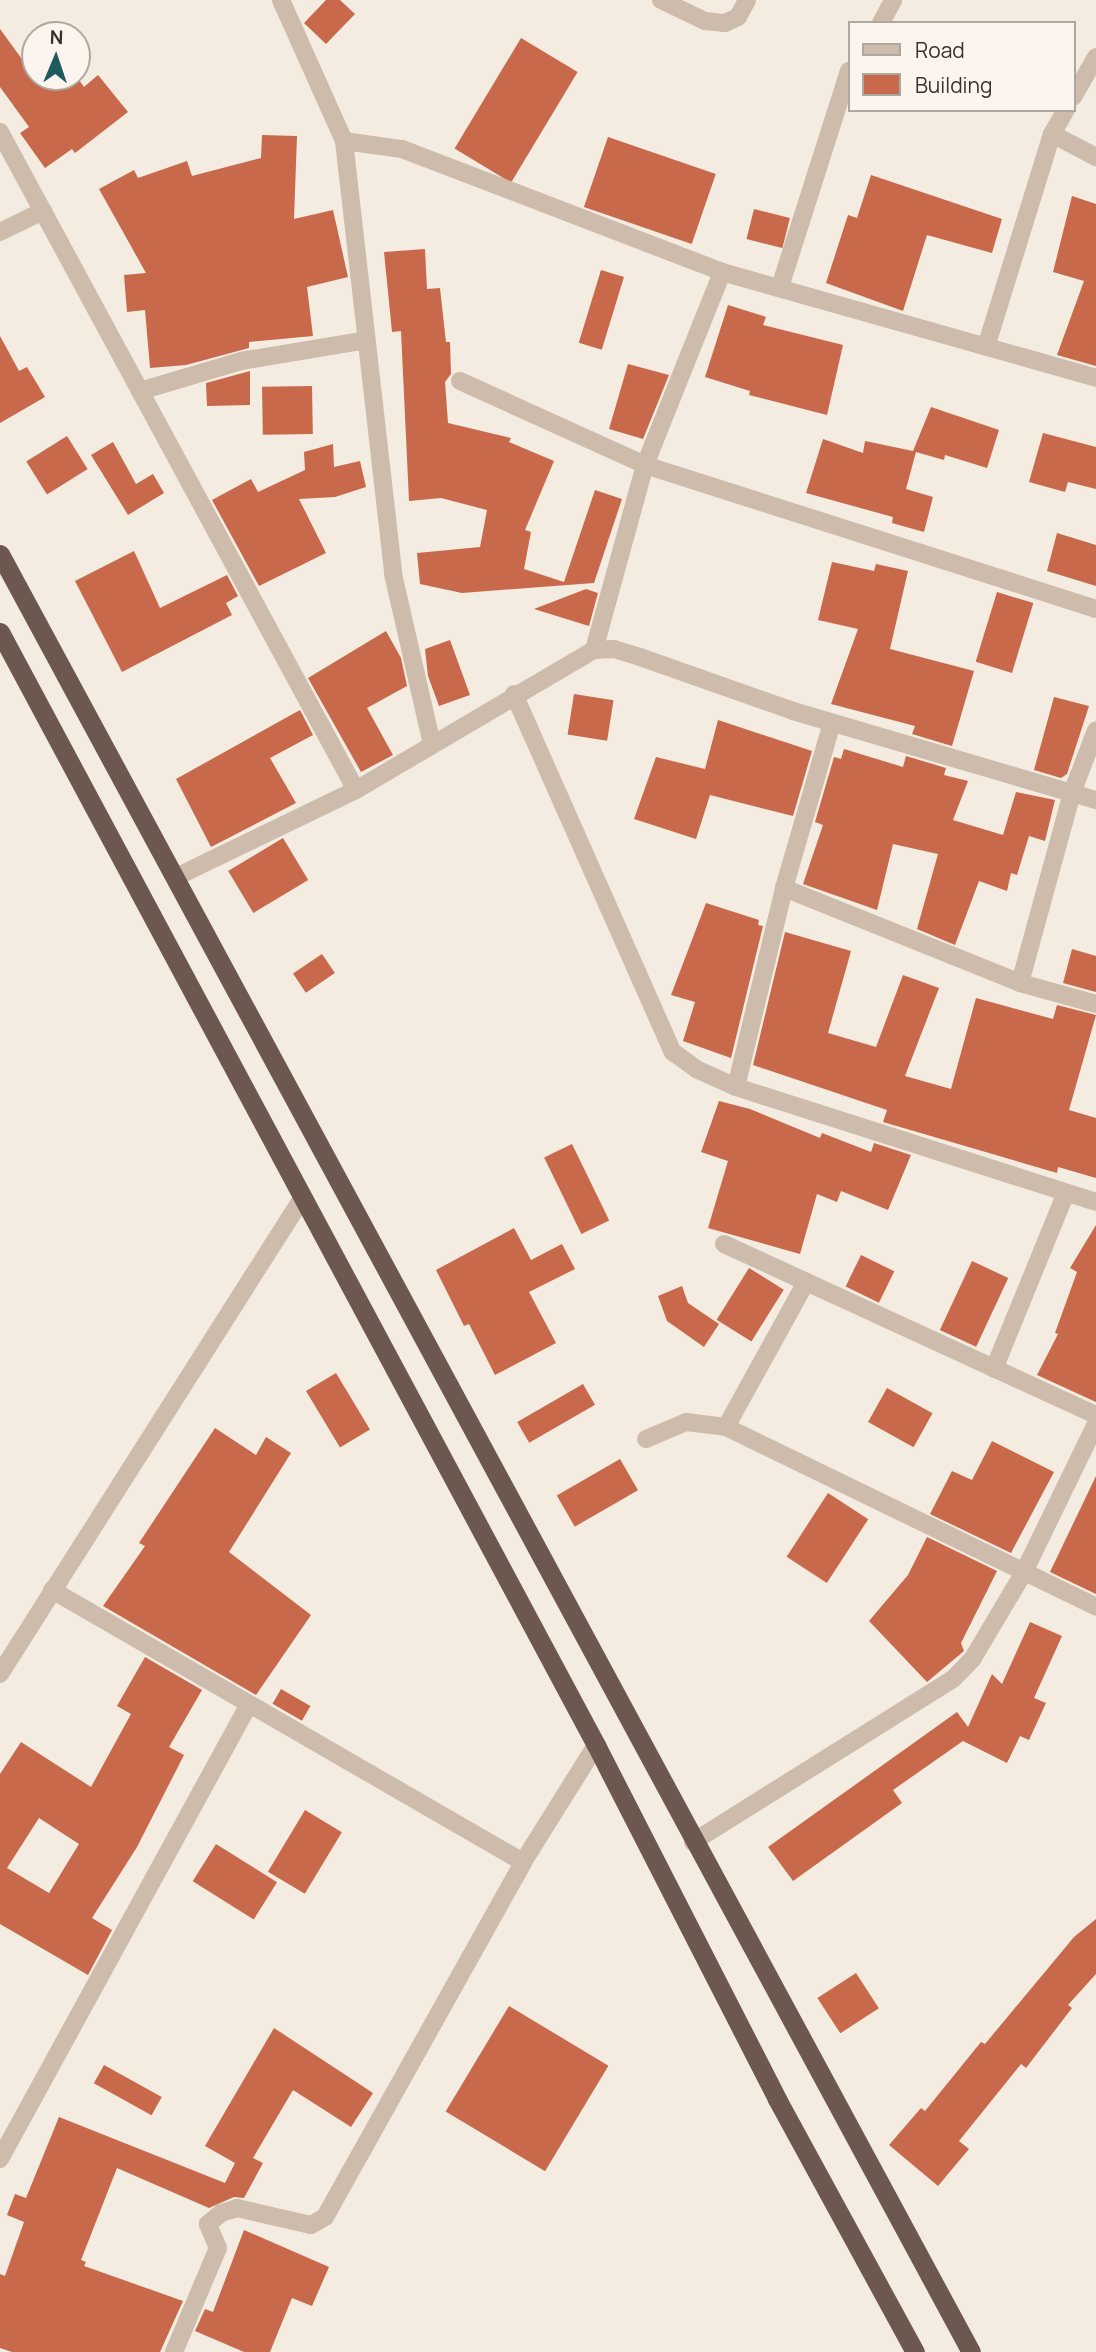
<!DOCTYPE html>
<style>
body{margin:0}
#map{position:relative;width:1096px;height:2352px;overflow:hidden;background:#f4ebe1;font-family:Manrope,sans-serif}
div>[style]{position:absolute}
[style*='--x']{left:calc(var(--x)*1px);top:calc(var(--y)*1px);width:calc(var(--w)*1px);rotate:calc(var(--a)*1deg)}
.building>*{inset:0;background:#c8694b;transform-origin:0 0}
.minor>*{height:18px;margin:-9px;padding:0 9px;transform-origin:9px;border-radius:9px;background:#cdbbac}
.trunk>*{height:19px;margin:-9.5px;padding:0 9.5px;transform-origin:9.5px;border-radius:9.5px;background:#6c584f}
span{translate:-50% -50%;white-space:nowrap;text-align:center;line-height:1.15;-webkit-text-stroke:5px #fbf5ee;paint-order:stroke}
.legend{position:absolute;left:848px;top:21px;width:228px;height:91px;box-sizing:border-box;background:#fbf5ee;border:2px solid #aea6a0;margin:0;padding:9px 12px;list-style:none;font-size:21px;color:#3b302b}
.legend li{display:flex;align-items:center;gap:14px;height:35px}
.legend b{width:35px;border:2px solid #aea6a0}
.north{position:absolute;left:21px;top:21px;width:70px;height:70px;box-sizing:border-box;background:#fbf5ee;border:2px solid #aea6a0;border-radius:50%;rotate:2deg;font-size:19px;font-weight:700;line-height:28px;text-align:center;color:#3b302b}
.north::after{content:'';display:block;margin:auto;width:24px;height:32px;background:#1f5a5e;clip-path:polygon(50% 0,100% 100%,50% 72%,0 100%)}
</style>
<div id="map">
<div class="building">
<div style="clip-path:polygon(326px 0,340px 0,355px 14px,326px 44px,304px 23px)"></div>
<div style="clip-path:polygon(0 29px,35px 77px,77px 77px,84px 87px,98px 75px,128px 112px,75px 153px,72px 149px,45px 168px,20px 133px,29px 127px,0 87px)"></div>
<div style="left:521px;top:38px;width:66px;height:129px;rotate:31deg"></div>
<div style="clip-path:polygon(262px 135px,297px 136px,294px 219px,333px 210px,348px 277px,307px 287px,313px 336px,249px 342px,249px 348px,186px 365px,150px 368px,145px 310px,127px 312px,124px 275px,146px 273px,99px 189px,134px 170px,138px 178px,187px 161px,192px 176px,261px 158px)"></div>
<div style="left:608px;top:137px;width:114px;height:74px;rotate:19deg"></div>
<div style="clip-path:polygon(871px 175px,1002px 219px,992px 253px,927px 235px,903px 311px,826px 283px,848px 215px,857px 218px)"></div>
<div style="clip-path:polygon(1072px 196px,1096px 204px,1096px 366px,1057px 355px,1084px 281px,1053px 272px)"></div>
<div style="left:754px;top:209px;width:37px;height:31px;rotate:14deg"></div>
<div style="clip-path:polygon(425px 249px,427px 289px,440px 288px,446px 342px,450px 342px,451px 374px,445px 382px,448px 423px,511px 438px,509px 442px,554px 461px,525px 530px,531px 532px,524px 569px,564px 582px,595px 490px,622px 499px,594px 583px,462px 593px,420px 584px,417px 553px,480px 547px,487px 510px,441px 498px,409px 501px,401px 331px,392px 332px,384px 252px)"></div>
<div style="left:601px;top:270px;width:24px;height:76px;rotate:17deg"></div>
<div style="clip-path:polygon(728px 305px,766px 317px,763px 325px,843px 345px,827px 415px,749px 395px,750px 391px,705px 377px)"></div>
<div style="clip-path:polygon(0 336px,19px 371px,27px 367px,45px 397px,0 423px)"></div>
<div style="clip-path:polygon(628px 364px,669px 375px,643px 439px,609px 429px)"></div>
<div style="clip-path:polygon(250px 371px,250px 405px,207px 406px,206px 383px)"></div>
<div style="left:312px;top:386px;width:48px;height:50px;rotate:89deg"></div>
<div style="clip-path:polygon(931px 407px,999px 430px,987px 468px,945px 455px,944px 460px,916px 452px,906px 489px,933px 497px,924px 532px,892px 523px,893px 517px,806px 493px,823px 439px,863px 453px,865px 441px,913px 451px)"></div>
<div style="clip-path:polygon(1043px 433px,1096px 447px,1096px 489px,1068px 482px,1065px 492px,1029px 482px)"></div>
<div style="left:67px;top:436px;width:39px;height:48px;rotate:58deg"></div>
<div style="clip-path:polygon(113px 442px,136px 484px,153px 474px,164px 493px,128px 515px,91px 455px)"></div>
<div style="clip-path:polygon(333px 444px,334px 467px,360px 461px,366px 487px,335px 497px,299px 499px,326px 553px,259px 586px,212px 500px,251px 479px,258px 492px,305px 470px,304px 452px)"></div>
<div style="clip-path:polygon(1057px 533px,1096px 545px,1096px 586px,1047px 571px)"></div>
<div style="clip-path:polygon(134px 551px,160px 608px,227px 575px,238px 596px,226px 603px,232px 615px,122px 672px,75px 581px)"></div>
<div style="clip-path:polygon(832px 562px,874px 571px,876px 564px,908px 571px,890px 649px,974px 671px,952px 746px,912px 734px,915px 726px,831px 704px,858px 629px,818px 620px)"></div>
<div style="clip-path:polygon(586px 589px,598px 593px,589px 626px,534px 609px)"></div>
<div style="left:997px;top:592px;width:38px;height:73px;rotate:17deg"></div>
<div style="clip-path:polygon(386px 631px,401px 658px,407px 686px,367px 708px,393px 755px,361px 772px,308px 678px)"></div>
<div style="clip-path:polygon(450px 640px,470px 695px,439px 706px,428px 676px,425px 649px)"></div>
<div style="left:574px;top:694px;width:40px;height:41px;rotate:9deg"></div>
<div style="clip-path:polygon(1054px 697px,1089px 706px,1067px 774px,1061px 778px,1034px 770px)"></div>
<div style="clip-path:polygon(300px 710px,313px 735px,270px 758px,296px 803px,211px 847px,176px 779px)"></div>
<div style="clip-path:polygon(718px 720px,812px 751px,793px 816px,710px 795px,696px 839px,634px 819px,656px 757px,705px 769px)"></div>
<div style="clip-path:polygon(844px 749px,903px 767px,906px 756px,946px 768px,944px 775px,968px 781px,953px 820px,1003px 835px,1016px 792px,1055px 800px,1045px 841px,1029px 836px,1017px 875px,1011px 873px,1007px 891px,979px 881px,955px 945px,917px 929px,938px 854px,893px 844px,877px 910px,803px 884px,823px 825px,815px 822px,834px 757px,841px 759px)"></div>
<div style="left:283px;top:838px;width:49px;height:64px;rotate:59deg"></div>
<div style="clip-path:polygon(706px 903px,759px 920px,758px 925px,763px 926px,731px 1058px,683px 1041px,695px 1002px,671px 995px)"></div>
<div style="clip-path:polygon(785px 932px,851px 951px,828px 1033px,876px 1047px,903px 975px,939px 988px,905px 1076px,951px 1089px,976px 998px,1053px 1019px,1057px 1005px,1096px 1015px,1069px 1110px,1096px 1118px,1096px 1178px,1058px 1167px,1057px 1173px,883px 1122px,887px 1110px,753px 1065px)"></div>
<div style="clip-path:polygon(1072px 949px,1096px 956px,1096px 992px,1063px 983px)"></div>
<div style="left:322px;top:954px;width:23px;height:35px;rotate:56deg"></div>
<div style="clip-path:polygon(719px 1101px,750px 1109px,820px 1138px,822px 1133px,871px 1152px,874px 1143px,911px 1155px,888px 1210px,841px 1191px,837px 1202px,817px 1194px,800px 1254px,708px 1228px,728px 1161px,701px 1152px)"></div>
<div style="left:572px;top:1144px;width:85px;height:31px;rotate:64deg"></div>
<div style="clip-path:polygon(1096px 1225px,1096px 1402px,1037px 1375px,1058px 1334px,1055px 1333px,1077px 1272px,1070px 1268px)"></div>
<div style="clip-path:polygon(514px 1228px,531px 1260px,562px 1244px,575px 1269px,529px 1292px,556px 1343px,495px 1375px,469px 1324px,464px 1326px,436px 1270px)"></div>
<div style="left:861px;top:1255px;width:37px;height:35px;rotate:26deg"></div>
<div style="left:972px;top:1261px;width:40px;height:76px;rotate:25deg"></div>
<div style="left:749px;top:1268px;width:41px;height:61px;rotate:32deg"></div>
<div style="clip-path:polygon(682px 1286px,688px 1303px,719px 1324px,704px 1347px,667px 1321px,658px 1296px)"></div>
<div style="left:336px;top:1373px;width:66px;height:35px;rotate:59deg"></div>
<div style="left:583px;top:1384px;width:24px;height:76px;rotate:60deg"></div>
<div style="left:887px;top:1388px;width:52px;height:39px;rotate:29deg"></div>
<div style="clip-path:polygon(215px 1428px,256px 1455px,266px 1437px,291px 1453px,229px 1552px,311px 1615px,256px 1695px,103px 1606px,145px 1546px,139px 1543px)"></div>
<div style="clip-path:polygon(992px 1441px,1054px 1472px,1011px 1553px,930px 1514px,952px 1471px,972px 1480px)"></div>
<div style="left:620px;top:1459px;width:36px;height:73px;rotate:60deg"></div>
<div style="clip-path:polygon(1096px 1476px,1096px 1594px,1050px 1572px)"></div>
<div style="left:828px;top:1493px;width:48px;height:76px;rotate:33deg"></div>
<div style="clip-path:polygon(927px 1537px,997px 1571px,961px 1643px,964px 1651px,927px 1682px,869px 1621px,908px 1575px)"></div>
<div style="clip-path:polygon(1030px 1622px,1062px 1636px,1034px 1698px,1046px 1703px,1029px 1740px,1020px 1736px,1007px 1763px,963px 1741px,893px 1790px,902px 1803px,793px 1881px,768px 1847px,957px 1712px,968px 1727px,992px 1674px,1002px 1684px)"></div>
<div style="clip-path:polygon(evenodd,145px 1657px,202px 1690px,169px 1747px,184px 1755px,137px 1847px,92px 1918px,112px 1930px,88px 1975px,0 1924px,0 1774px,21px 1742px,91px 1787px,131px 1714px,117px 1706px,145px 1657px,39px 1818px,79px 1844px,49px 1893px,7px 1868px,39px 1818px)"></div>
<div style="left:281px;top:1689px;width:34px;height:17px;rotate:30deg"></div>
<div style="left:305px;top:1810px;width:43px;height:72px;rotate:31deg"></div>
<div style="left:216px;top:1844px;width:72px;height:44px;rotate:32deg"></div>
<div style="clip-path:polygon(1096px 1919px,1096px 1974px,1068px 2005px,1072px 2008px,1026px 2068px,1021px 2064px,959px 2141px,969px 2149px,938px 2186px,889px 2145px,921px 2108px,925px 2111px,981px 2042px,985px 2044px,1074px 1937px)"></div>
<div style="left:856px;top:1973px;width:42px;height:46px;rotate:57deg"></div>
<div style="left:509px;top:2006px;width:116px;height:123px;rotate:31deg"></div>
<div style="clip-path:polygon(274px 2028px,373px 2093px,351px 2127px,293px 2090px,253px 2158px,263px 2163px,244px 2198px,234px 2197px,209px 2208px,117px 2168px,81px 2260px,86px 2262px,84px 2266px,183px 2301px,160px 2352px,12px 2352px,0 2348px,0 2274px,5px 2276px,24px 2222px,7px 2215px,15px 2194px,26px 2198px,59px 2117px,225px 2183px,235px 2163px,205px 2146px)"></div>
<div style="left:104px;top:2065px;width:66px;height:21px;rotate:29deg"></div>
<div style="clip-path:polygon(244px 2230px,329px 2267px,312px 2306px,292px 2298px,270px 2352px,244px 2352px,195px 2331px,205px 2309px,213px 2312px)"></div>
</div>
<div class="minor">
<div style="--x:281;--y:0;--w:154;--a:65.9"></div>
<div style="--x:344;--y:141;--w:436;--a:83.5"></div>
<div style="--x:393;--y:574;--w:174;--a:77.1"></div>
<div style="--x:661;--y:0;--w:49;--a:25.5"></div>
<div style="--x:705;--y:21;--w:20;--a:6"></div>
<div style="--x:725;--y:23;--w:14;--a:-25"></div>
<div style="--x:738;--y:17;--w:19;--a:-62"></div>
<div style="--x:881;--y:23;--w:26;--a:-62"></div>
<div style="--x:1073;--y:97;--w:46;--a:-60.1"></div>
<div style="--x:0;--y:132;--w:748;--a:61.59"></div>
<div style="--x:1052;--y:134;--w:50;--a:27.6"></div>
<div style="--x:344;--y:141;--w:59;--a:7.9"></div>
<div style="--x:402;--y:149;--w:343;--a:21"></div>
<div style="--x:722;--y:272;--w:389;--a:15.8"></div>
<div style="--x:0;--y:232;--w:48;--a:-26"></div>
<div style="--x:780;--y:287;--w:227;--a:-72.3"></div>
<div style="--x:986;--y:347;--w:223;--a:-72.8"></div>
<div style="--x:1052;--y:134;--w:28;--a:-60"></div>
<div style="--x:460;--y:381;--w:203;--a:24.4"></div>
<div style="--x:645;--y:465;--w:473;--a:17.7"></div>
<div style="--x:140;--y:391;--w:105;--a:-16.5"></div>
<div style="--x:241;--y:361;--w:127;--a:-9.5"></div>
<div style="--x:594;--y:650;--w:192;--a:-74.6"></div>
<div style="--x:645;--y:465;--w:208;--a:-68.2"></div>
<div style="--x:514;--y:694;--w:392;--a:66.1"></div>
<div style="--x:673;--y:1052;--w:29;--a:36"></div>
<div style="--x:696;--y:1069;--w:44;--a:24.2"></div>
<div style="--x:736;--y:1087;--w:378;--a:17.7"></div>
<div style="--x:176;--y:877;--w:200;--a:-25.8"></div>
<div style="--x:356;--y:790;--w:276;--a:-30.5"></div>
<div style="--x:594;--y:650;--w:20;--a:-3"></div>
<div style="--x:614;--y:649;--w:27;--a:17"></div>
<div style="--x:640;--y:657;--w:162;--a:19.4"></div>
<div style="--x:793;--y:711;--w:316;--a:16.4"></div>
<div style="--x:784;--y:888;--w:254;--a:21.9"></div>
<div style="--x:1020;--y:983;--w:79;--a:15.4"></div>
<div style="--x:1020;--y:983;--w:197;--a:-74.7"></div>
<div style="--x:1072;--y:793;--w:67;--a:-69.1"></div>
<div style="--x:736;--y:1087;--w:205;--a:-76.4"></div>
<div style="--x:784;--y:888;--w:172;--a:-73.8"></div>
<div style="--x:724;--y:1244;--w:409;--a:24.7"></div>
<div style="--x:994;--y:1369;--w:190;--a:-67.8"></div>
<div style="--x:726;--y:1427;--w:166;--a:-61.1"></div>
<div style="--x:646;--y:1439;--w:43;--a:-23"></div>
<div style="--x:686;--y:1422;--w:40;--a:7.1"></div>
<div style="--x:726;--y:1427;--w:411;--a:25.9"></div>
<div style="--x:52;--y:1590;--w:544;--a:30.01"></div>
<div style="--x:0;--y:1674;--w:565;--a:-57.58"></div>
<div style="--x:693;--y:1842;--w:307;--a:-32.1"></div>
<div style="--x:953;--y:1679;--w:29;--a:-46"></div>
<div style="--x:973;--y:1658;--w:100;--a:-59.3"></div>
<div style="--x:1024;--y:1572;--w:165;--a:-64.1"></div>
<div style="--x:0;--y:2159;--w:516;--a:-61.3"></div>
<div style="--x:174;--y:2352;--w:113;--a:-67.1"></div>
<div style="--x:218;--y:2248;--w:26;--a:-113"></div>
<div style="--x:208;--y:2224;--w:17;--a:-40"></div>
<div style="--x:221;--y:2213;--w:17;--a:-17"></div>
<div style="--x:237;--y:2208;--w:76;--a:12.9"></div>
<div style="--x:311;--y:2225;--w:16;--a:-30"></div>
<div style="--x:325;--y:2217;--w:406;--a:-60.8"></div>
<div style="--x:523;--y:1862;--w:138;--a:-58"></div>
</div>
<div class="trunk">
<div style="--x:0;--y:554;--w:2043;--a:61.63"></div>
<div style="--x:0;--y:632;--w:1263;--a:61.83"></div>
<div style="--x:596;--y:1745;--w:398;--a:62.9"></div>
<div style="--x:777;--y:2099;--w:288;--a:61.4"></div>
</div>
<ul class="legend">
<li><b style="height:9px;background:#cdbbac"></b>Road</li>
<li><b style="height:19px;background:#c8694b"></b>Building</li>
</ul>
<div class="north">N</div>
</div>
